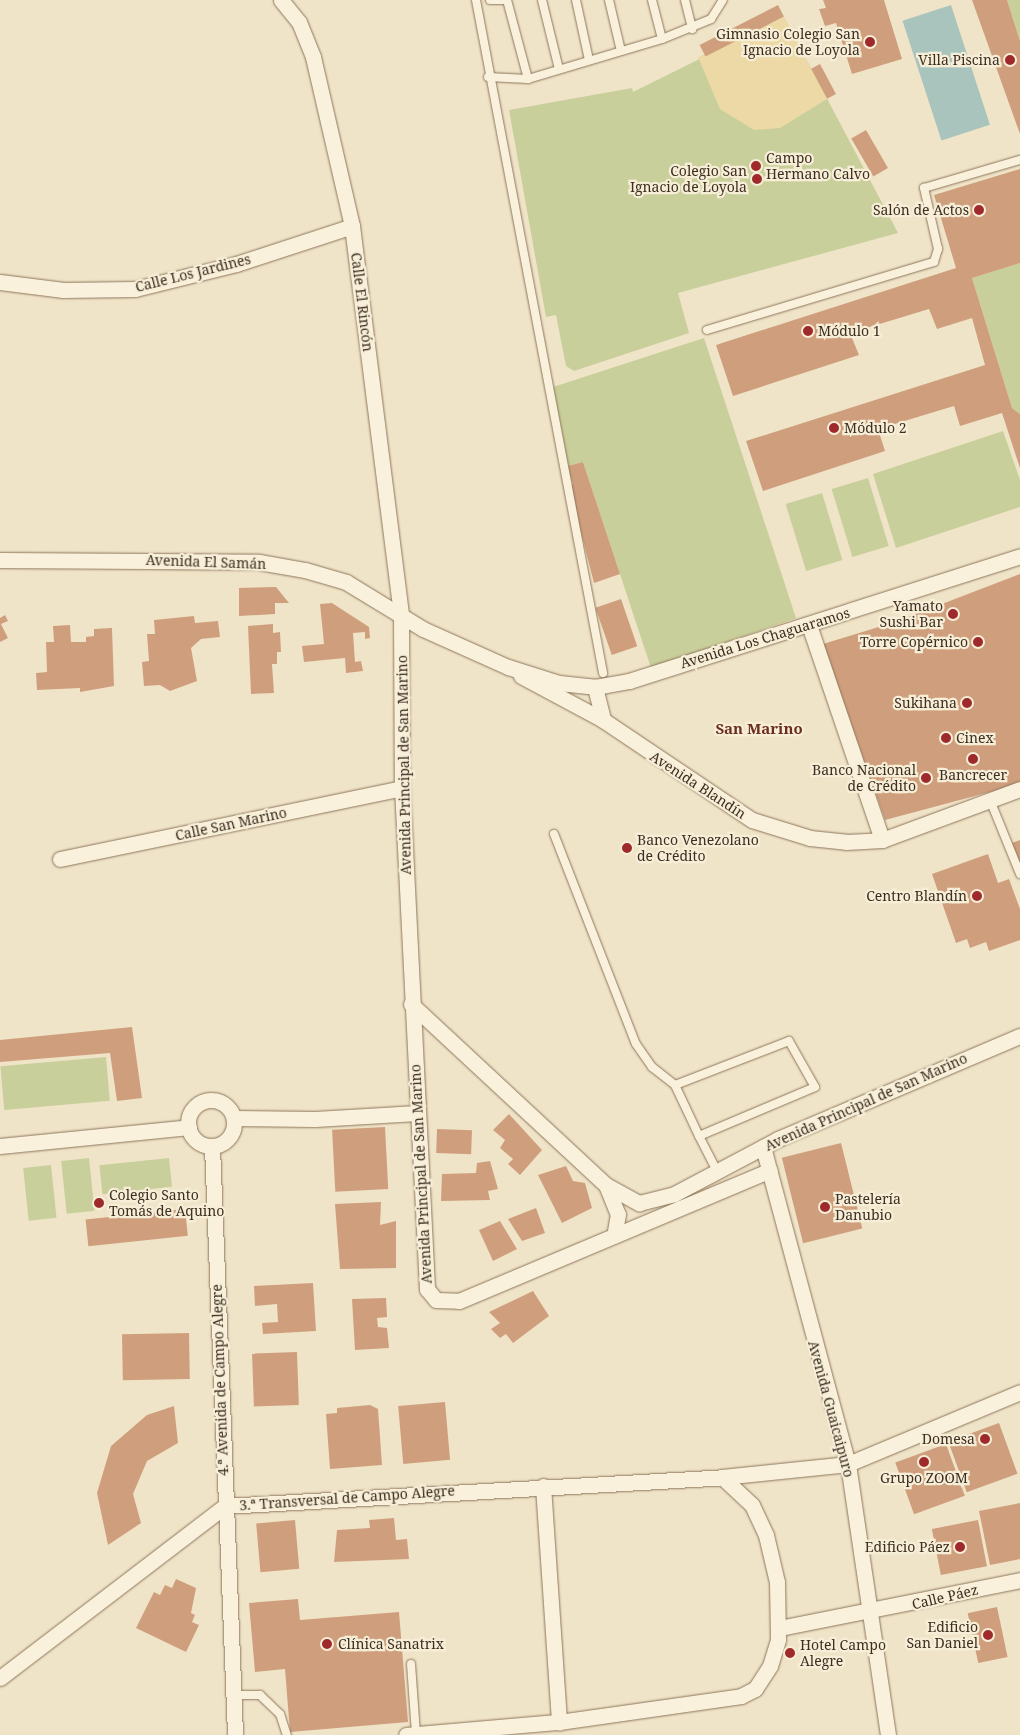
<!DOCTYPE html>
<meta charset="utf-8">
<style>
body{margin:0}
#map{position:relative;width:1020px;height:1735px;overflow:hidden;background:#f0e4c8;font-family:"Noto Serif",serif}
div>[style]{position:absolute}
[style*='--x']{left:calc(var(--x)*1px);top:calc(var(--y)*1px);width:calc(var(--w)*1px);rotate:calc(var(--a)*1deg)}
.green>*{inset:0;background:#c9cf9b;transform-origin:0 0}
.sand>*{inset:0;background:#ecd9a5}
.water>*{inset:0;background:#a9c4bc;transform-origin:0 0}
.building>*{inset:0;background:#cf9f7d;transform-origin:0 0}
.roads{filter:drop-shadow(0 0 1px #8d765c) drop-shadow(0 0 1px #8d765c)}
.service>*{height:8px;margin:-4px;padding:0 4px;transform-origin:4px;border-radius:4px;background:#faf1dc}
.minor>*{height:15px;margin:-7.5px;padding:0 7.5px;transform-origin:7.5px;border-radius:7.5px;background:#faf1dc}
.minor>.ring{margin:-7.5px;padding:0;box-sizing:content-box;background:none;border:15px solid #faf1dc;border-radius:50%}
.dots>*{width:14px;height:14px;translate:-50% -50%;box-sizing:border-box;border:2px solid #f7eed8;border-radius:50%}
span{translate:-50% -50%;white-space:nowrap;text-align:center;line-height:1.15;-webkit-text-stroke:4.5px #f7eed8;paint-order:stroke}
.poi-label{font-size:14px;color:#3d2e20}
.right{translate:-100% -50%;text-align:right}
.left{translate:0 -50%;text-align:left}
.street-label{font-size:14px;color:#3d2e20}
.neighbourhood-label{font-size:15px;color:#6b2e1e;font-weight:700}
</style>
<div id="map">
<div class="green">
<div style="clip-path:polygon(1007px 0,1020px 0,1020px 41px)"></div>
<div style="clip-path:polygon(784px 17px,898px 233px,678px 293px,689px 333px,574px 371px,566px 366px,556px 315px,546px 317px,509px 110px,632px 88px,633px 92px)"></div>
<div style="clip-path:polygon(1020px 263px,1020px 414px,1012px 408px,972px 278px)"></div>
<div style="clip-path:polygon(704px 338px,796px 618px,651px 668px,583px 462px,567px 466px,553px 387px)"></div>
<div style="clip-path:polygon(1003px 431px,1020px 480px,1020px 507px,896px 548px,873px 474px)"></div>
<div style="left:868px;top:478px;width:71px;height:38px;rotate:73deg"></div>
<div style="left:822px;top:493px;width:70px;height:38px;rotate:73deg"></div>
<div style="left:106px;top:1057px;width:44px;height:106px;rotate:85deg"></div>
<div style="left:89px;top:1158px;width:53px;height:28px;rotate:84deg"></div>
<div style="left:169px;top:1158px;width:29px;height:70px;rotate:84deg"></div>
<div style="left:51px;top:1165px;width:53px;height:28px;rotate:84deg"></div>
</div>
<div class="sand">
<div style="clip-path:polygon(784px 17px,827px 99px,780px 128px,754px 130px,720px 109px,698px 57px)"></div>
</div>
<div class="water">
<div style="left:951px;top:5px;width:126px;height:51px;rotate:72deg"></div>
</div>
<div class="building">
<div style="clip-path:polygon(823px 0,884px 0,902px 59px,852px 74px,836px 23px,825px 26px,819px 9px,826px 8px)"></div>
<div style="clip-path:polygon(972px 0,1007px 0,1020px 41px,1020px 134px)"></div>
<div style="left:778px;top:5px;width:13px;height:88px;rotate:63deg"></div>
<div style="left:820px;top:64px;width:34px;height:10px;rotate:62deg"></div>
<div style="left:866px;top:130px;width:44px;height:17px;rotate:60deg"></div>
<div style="clip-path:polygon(1020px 169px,1020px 263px,972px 278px,1012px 408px,1020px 414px,1020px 468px,1002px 413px,960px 426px,954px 406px,878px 429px,885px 451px,763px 491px,746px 441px,985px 365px,972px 318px,937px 329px,929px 309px,850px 333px,859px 355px,733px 396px,716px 345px,956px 268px,934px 195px)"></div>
<div style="clip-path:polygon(583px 462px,620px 574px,594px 583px,569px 485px,573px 484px,567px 466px)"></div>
<div style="clip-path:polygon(1020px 574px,1020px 784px,885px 820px,823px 644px,895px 622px)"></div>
<div style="clip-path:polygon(276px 587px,289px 603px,275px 603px,275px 614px,239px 616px,239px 588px)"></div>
<div style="left:621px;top:599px;width:50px;height:27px;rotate:71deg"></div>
<div style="clip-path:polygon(332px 603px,369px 627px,370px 638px,365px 639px,365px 632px,353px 633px,355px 662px,361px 661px,363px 671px,346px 673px,345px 658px,304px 662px,302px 646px,324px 644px,320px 604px)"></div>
<div style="clip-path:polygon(5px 615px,8px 621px,1px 624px,8px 638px,0 642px,0 618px)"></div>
<div style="clip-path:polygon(194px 616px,195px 623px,218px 621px,220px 637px,201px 639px,191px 648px,197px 681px,170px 691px,160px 685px,144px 686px,142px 662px,149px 661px,147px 634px,155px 634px,154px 620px)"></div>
<div style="clip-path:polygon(273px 624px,273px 633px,280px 632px,281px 652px,277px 652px,277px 664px,272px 664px,274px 693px,251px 694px,248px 626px)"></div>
<div style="clip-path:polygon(70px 625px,71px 642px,86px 642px,86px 637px,94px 636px,94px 629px,112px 628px,114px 686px,80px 692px,80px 688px,37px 690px,36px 673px,47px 672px,46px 642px,54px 642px,53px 626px)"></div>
<div style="clip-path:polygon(1020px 840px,1020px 863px,1012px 843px)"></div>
<div style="clip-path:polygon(988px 854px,998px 883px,1009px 879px,1020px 909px,1020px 940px,989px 951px,986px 942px,970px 948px,967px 939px,956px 943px,932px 874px)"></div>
<div style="clip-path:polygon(132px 1027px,142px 1098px,117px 1101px,110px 1053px,0 1062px,0 1040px)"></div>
<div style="clip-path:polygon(509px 1114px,542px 1150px,520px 1175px,508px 1164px,513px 1159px,500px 1148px,505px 1140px,493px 1130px)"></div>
<div style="left:385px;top:1127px;width:62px;height:53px;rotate:87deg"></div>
<div style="left:437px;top:1129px;width:35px;height:24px;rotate:2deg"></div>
<div style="left:841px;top:1143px;width:88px;height:61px;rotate:76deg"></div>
<div style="clip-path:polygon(490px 1161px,498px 1189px,488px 1191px,490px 1200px,441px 1201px,442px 1174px,476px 1173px,477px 1163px)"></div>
<div style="clip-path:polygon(566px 1166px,573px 1181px,585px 1183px,592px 1208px,562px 1223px,538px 1175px)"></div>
<div style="clip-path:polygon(381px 1202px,380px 1225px,396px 1221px,396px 1268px,340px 1269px,335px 1204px)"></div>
<div style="clip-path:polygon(536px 1208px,545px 1233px,522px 1241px,508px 1219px)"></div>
<div style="left:185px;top:1209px;width:27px;height:100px;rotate:84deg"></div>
<div style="clip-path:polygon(500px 1221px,517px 1249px,493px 1261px,479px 1230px)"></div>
<div style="clip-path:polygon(313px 1283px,316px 1331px,263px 1334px,262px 1323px,278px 1322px,277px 1304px,255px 1306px,254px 1286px)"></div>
<div style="clip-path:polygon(533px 1291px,549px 1316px,513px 1343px,506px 1334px,500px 1338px,491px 1329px,500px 1323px,489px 1312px)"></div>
<div style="clip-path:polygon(386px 1298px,387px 1317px,377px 1318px,378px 1327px,387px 1328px,389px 1348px,355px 1350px,352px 1299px)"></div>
<div style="left:189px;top:1333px;width:46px;height:67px;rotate:89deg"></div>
<div style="left:297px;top:1352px;width:53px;height:45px;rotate:88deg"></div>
<div style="left:445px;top:1402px;width:58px;height:47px;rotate:85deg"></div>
<div style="clip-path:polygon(370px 1405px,378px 1409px,382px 1465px,330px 1469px,326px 1414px,337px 1413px,337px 1408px)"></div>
<div style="clip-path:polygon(174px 1406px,178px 1443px,147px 1461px,133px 1494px,141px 1523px,108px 1545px,97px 1493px,111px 1446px,147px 1415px)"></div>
<div style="left:999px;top:1423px;width:54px;height:54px;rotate:70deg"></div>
<div style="left:946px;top:1444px;width:55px;height:54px;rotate:70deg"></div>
<div style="clip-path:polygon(1020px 1503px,1020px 1559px,990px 1565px,979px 1511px)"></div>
<div style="clip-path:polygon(394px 1518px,396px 1540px,407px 1539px,409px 1559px,334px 1562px,337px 1530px,370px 1528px,369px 1520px)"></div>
<div style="left:295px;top:1520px;width:49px;height:39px;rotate:85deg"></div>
<div style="left:978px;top:1520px;width:47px;height:47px;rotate:79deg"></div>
<div style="clip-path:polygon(176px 1579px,196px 1588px,191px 1613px,195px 1615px,192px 1622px,199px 1625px,186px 1652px,136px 1628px,154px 1592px,160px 1595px,165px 1585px,172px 1588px)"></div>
<div style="clip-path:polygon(298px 1599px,300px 1620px,399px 1612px,408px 1722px,290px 1732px,285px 1669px,255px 1672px,249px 1603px)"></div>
<div style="left:997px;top:1607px;width:51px;height:30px;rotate:78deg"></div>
</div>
<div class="roads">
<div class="service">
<div style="--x:476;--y:0;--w:685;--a:79.31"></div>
<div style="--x:490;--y:0;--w:15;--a:0"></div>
<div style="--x:507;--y:0;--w:82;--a:75.1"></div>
<div style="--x:542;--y:0;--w:71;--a:76.2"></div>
<div style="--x:576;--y:0;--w:61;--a:77.8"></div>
<div style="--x:609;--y:0;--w:52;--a:76.8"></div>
<div style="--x:652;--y:0;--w:40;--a:75.6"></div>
<div style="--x:685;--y:0;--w:30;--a:76"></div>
<div style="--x:488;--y:77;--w:40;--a:2.9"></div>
<div style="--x:528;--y:79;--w:140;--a:-16.6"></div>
<div style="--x:662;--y:39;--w:53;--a:-22.2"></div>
<div style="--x:711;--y:19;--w:22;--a:-58"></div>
<div style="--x:707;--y:330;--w:237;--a:-16.7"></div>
<div style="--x:934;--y:262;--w:14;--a:-73"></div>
<div style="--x:938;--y:249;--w:63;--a:-102.9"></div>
<div style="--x:924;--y:188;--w:100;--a:-16.3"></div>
<div style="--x:990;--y:800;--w:80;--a:67.9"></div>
<div style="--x:554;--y:834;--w:225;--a:68.7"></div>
<div style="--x:636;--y:1044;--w:28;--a:55"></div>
<div style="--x:652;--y:1067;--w:29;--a:38"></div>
<div style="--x:699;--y:1136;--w:126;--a:-22.9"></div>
<div style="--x:815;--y:1087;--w:53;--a:-119.5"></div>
<div style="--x:789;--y:1041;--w:122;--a:158.9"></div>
<div style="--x:675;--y:1085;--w:56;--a:64.8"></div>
<div style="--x:699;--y:1136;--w:42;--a:62.8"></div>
<div style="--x:411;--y:1664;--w:70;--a:85.9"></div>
<div style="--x:233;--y:1695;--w:27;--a:0"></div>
<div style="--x:260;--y:1695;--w:28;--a:44"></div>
<div style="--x:280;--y:1714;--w:22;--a:72"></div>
</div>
<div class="minor">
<div style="--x:281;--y:0;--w:28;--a:51"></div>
<div style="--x:299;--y:22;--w:38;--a:68"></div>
<div style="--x:313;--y:57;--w:173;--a:77"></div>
<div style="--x:352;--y:226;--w:393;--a:82.8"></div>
<div style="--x:401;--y:616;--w:172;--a:89.7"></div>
<div style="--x:402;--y:788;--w:502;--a:87.14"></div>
<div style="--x:427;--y:1289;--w:14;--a:51"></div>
<div style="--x:436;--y:1300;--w:23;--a:2"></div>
<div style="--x:459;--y:1301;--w:337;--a:-22.8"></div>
<div style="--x:0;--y:282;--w:64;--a:7.2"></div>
<div style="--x:63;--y:290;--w:72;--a:-0.8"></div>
<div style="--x:135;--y:289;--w:104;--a:-13.9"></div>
<div style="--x:236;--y:264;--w:122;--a:-18.1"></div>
<div style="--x:0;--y:560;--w:259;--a:0.4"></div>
<div style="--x:259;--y:562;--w:47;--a:9.9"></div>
<div style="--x:305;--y:570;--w:43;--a:16.3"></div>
<div style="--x:346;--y:582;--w:90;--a:31.4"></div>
<div style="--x:423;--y:629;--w:93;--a:24.1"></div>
<div style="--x:508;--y:667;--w:53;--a:17.4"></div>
<div style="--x:559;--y:683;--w:36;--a:6"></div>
<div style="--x:595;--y:687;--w:35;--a:-10"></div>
<div style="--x:629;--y:681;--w:410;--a:-17.7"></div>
<div style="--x:809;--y:625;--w:227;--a:71.2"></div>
<div style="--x:521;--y:676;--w:93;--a:28.2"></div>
<div style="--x:603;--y:720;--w:179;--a:33.9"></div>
<div style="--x:752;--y:820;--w:61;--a:17.2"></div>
<div style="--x:810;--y:838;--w:36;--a:6"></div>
<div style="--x:846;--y:842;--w:36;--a:-3"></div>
<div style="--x:882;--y:840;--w:147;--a:-20.3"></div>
<div style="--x:595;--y:687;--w:34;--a:76"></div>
<div style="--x:60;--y:859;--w:349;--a:-11.7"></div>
<div style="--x:411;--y:1004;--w:266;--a:42.9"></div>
<div style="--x:606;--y:1185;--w:31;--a:68"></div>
<div style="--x:618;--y:1214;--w:22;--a:100"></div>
<div class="ring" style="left:188px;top:1100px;width:31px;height:31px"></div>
<div style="--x:234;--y:1118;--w:81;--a:0.7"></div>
<div style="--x:315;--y:1119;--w:102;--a:-3.4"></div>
<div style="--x:0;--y:1146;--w:190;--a:-5.7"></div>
<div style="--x:212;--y:1146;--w:589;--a:87.76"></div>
<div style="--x:763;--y:1147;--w:328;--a:75"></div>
<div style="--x:848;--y:1464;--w:274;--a:81.6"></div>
<div style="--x:606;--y:1185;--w:38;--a:29"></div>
<div style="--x:639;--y:1203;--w:36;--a:-14"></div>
<div style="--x:674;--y:1194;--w:118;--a:-27.9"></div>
<div style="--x:778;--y:1139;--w:263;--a:-23.1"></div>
<div style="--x:543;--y:1486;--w:237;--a:86.1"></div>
<div style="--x:780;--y:1628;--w:245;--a:-11.3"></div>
<div style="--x:0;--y:1678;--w:283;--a:-37.4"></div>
<div style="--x:225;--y:1506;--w:498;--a:-3.3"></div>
<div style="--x:722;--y:1477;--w:127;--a:-5.9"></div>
<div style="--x:848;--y:1464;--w:186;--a:-22.7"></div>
<div style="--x:406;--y:1735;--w:154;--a:-4.9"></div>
<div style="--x:559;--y:1722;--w:184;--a:-8.1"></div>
<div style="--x:741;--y:1696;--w:16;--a:-27"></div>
<div style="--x:755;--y:1689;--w:27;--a:-57"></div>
<div style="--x:770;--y:1666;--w:28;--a:-73"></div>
<div style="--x:778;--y:1639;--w:57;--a:-91"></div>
<div style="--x:777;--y:1582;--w:48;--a:-103.2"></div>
<div style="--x:766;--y:1535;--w:33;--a:-115"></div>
<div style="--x:752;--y:1505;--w:41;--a:-137"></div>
</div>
</div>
<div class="dots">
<div style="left:870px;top:42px;background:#9e2a2b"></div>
<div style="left:1010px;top:60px;background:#9e2a2b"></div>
<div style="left:756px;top:166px;background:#9e2a2b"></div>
<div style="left:757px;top:179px;background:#9e2a2b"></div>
<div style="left:979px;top:210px;background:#9e2a2b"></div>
<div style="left:808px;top:331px;background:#9e2a2b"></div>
<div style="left:834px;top:428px;background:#9e2a2b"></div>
<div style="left:953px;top:614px;background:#9e2a2b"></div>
<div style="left:978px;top:642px;background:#9e2a2b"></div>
<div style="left:967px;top:703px;background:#9e2a2b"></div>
<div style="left:946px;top:738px;background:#9e2a2b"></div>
<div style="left:973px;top:759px;background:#9e2a2b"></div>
<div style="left:926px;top:778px;background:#9e2a2b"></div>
<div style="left:627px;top:848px;background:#9e2a2b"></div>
<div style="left:977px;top:896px;background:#9e2a2b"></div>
<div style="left:99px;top:1203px;background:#9e2a2b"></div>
<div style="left:825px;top:1207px;background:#9e2a2b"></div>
<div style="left:985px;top:1439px;background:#9e2a2b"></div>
<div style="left:924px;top:1462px;background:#9e2a2b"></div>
<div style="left:960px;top:1547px;background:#9e2a2b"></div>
<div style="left:988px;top:1635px;background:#9e2a2b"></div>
<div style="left:327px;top:1644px;background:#9e2a2b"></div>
<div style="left:790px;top:1653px;background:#9e2a2b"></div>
</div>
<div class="poi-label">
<span class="right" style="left:860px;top:42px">Gimnasio Colegio San<br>Ignacio de Loyola</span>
<span class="right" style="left:1000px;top:60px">Villa Piscina</span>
<span class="left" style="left:766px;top:166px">Campo<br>Hermano Calvo</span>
<span class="right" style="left:747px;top:179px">Colegio San<br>Ignacio de Loyola</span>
<span class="right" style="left:969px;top:210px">Salón de Actos</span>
<span class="left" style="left:818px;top:331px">Módulo 1</span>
<span class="left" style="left:844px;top:428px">Módulo 2</span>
<span class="right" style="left:943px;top:614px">Yamato<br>Sushi Bar</span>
<span class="right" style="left:968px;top:642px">Torre Copérnico</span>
<span class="right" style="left:957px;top:703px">Sukihana</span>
<span class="left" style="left:956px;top:738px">Cinex</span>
<span class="right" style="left:916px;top:778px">Banco Nacional<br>de Crédito</span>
<span style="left:973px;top:775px">Bancrecer</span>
<span class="left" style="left:637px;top:848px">Banco Venezolano<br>de Crédito</span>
<span class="right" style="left:967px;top:896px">Centro Blandín</span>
<span class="left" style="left:109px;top:1203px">Colegio Santo<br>Tomás de Aquino</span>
<span class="left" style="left:835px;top:1207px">Pastelería<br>Danubio</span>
<span class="right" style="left:975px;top:1439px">Domesa</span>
<span style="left:924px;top:1478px">Grupo ZOOM</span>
<span class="right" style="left:950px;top:1547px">Edificio Páez</span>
<span class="right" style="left:978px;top:1635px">Edificio<br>San Daniel</span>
<span class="left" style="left:338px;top:1644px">Clínica Sanatrix</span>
<span class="left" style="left:800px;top:1653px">Hotel Campo<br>Alegre</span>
</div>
<div class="street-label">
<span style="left:193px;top:273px;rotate:-14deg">Calle Los Jardines</span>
<span style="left:362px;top:302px;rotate:83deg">Calle El Rincón</span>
<span style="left:206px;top:562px;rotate:2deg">Avenida El Samán</span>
<span style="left:765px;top:638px;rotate:-17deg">Avenida Los Chaguaramos</span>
<span style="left:404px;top:765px;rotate:-91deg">Avenida Principal de San Marino</span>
<span style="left:698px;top:785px;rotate:33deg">Avenida Blandín</span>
<span style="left:231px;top:824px;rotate:-12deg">Calle San Marino</span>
<span style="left:866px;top:1102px;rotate:-24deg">Avenida Principal de San Marino</span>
<span style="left:421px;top:1174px;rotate:-93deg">Avenida Principal de San Marino</span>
<span style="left:220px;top:1380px;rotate:-92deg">4.ª Avenida de Campo Alegre</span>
<span style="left:831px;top:1409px;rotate:75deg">Avenida Guaicaipuro</span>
<span style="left:347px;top:1498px;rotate:-4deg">3.ª Transversal de Campo Alegre</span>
<span style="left:945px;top:1597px;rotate:-13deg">Calle Páez</span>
</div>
<div class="neighbourhood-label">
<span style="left:759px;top:729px">San Marino</span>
</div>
</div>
